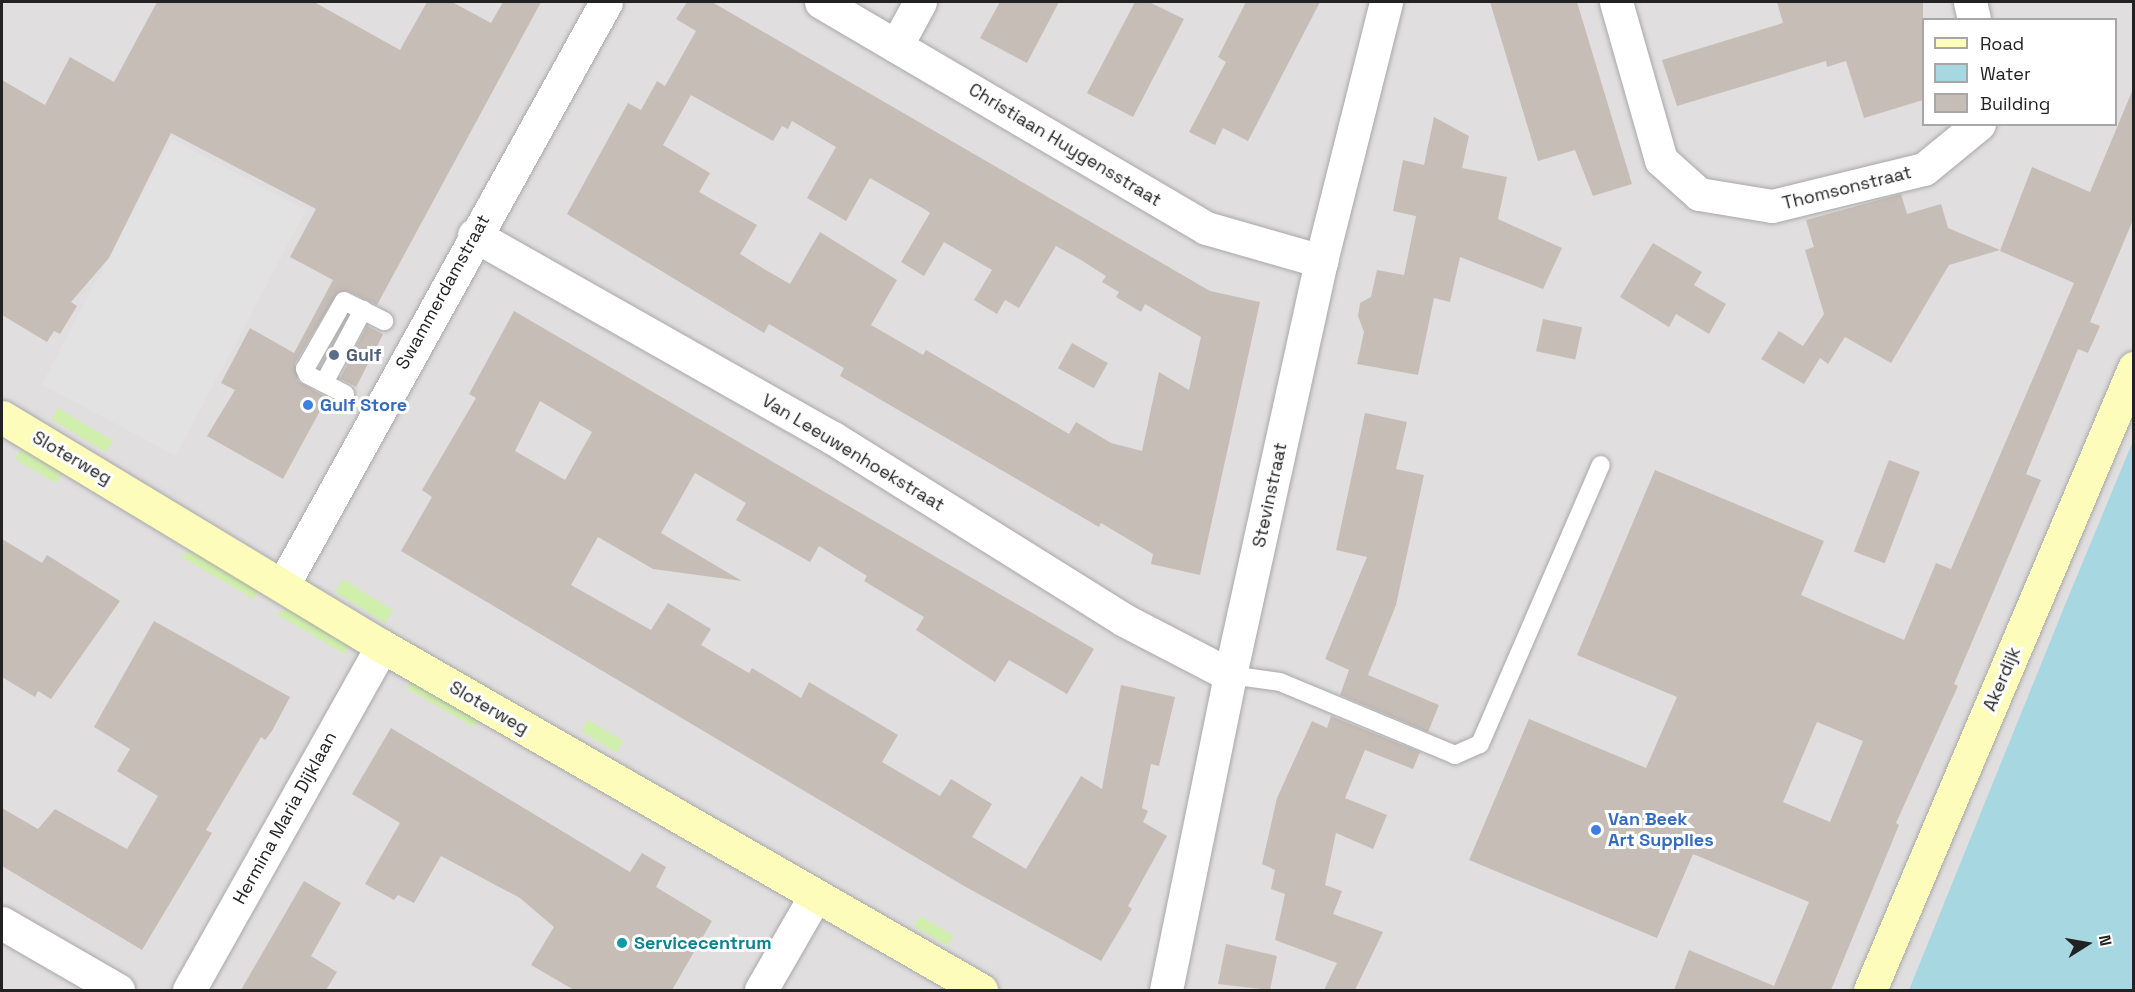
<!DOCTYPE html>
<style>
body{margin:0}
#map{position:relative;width:2135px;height:992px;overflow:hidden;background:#f2eee8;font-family:"Space Grotesk",sans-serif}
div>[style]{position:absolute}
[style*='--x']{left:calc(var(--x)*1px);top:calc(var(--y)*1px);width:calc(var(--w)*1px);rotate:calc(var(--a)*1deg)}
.residential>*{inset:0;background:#e0dedf}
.grass>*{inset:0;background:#d0eeac;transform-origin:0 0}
.parking>*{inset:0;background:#e2e2e2;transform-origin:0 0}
.water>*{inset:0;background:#a7d7e1}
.building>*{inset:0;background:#c7bdb7;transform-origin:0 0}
.roads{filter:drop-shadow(0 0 2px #a9a9a9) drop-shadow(0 0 2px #a9a9a9)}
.lane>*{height:18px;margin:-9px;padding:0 9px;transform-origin:9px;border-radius:9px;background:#fff}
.street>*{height:33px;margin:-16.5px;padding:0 16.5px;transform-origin:16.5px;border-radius:16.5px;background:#fff}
.secondary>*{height:33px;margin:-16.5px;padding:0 16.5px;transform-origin:16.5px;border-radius:16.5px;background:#fdfcbb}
.dots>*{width:16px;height:16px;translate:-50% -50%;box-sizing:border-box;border:3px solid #fff;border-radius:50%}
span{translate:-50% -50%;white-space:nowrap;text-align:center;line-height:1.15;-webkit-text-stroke:6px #fff;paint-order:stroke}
.street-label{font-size:18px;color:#222}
.service-label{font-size:18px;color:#4e5e75;font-weight:700}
.left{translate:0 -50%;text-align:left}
.shop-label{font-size:18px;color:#366cbe;font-weight:700}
.culture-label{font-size:18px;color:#0d838f;font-weight:700}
.frame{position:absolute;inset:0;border:3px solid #222;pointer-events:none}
.legend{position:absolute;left:1922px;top:18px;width:195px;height:108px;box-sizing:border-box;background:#fff;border:2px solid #a7a7a7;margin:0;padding:8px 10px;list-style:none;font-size:18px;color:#222}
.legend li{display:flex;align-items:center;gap:12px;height:30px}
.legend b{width:30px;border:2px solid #a7a7a7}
.north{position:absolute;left:2057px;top:914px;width:60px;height:60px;-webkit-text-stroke:4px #fff;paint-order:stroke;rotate:79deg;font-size:16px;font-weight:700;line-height:24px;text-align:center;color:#222}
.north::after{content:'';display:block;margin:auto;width:21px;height:27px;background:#222;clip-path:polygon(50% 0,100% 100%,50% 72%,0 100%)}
</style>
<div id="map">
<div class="residential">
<div style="clip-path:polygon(evenodd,2px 2px,2133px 2px,2133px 650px,1986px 990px,2px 990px,2px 2px,1924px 20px,2116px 20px,2116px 124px,1924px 124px,1924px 20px)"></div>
</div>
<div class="grass">
<div style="left:58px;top:408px;width:64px;height:13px;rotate:31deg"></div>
<div style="left:22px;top:448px;width:47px;height:13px;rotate:31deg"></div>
<div style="clip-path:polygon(198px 549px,261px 589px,254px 599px,180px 556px)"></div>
<div style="left:343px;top:579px;width:59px;height:15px;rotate:32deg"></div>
<div style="clip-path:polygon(294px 606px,349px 641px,345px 654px,276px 614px)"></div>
<div style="clip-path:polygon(416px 676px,479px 716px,475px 728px,406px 688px)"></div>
<div style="left:588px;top:720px;width:41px;height:13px;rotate:31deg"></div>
<div style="left:920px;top:916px;width:39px;height:12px;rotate:30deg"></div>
</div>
<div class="parking">
<div style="left:172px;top:139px;width:152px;height:278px;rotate:28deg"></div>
</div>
<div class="water">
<div style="clip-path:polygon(2133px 441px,2133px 990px,1909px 990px,2065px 605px)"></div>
</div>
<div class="building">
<div style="clip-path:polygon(157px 2px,314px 2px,400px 50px,427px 2px,452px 2px,491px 23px,503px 2px,541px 2px,377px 305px,348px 291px,338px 292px,295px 363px,298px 381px,327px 398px,283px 479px,207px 436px,235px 390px,221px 383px,250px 328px,294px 353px,333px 280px,290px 257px,316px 209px,171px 133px,109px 258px,71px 302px,77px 306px,60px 334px,54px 331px,47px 342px,2px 315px,2px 80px,45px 105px,70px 57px,114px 82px)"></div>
<div style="clip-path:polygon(evenodd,687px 2px,712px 2px,1210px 291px,1260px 302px,1200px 575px,1151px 564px,1153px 554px,1101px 523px,1099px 527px,840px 376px,844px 368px,769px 324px,764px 333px,567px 214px,628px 103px,641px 110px,657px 81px,665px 86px,696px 31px,676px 19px,687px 2px,691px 95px,773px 141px,782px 126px,788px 129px,792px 121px,836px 147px,807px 198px,846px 221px,870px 178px,926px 210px,930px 213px,901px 262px,924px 276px,944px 242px,992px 270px,974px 300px,997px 314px,1005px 300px,1019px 308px,1056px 246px,1081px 260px,1106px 276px,1102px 282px,1119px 292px,1116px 297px,1141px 312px,1145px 304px,1201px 337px,1189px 390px,1159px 372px,1142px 451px,1111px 443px,1076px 422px,1069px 434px,926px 350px,923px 355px,871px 325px,897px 280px,820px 232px,790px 284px,764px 269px,740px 254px,757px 225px,699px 192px,710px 173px,663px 145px,691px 95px)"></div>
<div style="clip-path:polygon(1000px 2px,1059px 2px,1027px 63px,980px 38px)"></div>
<div style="clip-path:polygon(1135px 2px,1149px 2px,1184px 19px,1133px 117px,1087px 93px)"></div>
<div style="clip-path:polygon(1246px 2px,1320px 2px,1248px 141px,1223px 128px,1215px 145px,1189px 132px,1226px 62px,1218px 57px)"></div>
<div style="clip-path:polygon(1490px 2px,1577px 2px,1632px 184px,1593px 196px,1575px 150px,1538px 161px)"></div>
<div style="clip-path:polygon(1777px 2px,1923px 2px,1923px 100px,1864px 118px,1846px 61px,1827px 67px,1826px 61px,1677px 106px,1662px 60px,1783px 23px)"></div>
<div style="clip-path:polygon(evenodd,2133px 89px,2133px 220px,2090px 322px,2100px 326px,2088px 353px,2078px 349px,2026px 474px,2041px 480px,1954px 684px,1958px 686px,1896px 823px,1899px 825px,1831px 990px,1674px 990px,1689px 950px,1774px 986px,1809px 902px,1693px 854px,1657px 938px,1469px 860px,1529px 719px,1646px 768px,1677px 697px,1577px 655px,1655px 470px,1824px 541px,1801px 595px,1904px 640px,1936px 563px,1951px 569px,2074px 283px,2000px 251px,2032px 167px,2090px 192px,2133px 89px,1817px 722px,1863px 741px,1830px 822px,1783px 802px,1817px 722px)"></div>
<div style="clip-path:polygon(1434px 117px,1469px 136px,1462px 168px,1507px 177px,1498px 219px,1562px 248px,1543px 289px,1460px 257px,1450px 302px,1434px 298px,1418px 375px,1357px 364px,1364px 332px,1358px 316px,1360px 303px,1371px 297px,1377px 270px,1404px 275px,1416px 216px,1393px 211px,1403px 160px,1424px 165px)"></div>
<div style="clip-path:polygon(1901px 194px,1907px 214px,1941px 204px,1948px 228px,2000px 250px,1949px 265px,1891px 363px,1845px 337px,1828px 364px,1820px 358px,1804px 384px,1761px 359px,1779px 331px,1803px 346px,1824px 314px,1805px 250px,1814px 247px,1806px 220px)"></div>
<div style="clip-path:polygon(1653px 243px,1702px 272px,1694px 285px,1726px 304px,1709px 334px,1676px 314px,1669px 327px,1620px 297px)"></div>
<div style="clip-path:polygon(evenodd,514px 311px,1094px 649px,1067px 694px,1009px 660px,995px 682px,916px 630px,924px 617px,864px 581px,867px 576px,819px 546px,810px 562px,736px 520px,746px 503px,695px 473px,661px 533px,742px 581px,653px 569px,598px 537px,571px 585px,651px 630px,668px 603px,711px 629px,701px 645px,749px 673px,752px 668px,801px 698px,809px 682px,898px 735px,882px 762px,940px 796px,951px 779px,992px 804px,972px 837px,1026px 869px,1081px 776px,1102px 789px,1121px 685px,1175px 697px,1159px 766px,1151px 764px,1142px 808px,1148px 811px,1143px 822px,1167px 836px,1128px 906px,1132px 909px,1101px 961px,964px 886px,401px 551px,432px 497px,422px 490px,476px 398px,469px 394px,514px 311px,540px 401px,592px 432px,565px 480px,515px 451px,540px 401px)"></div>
<div style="left:1543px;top:319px;width:40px;height:33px;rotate:12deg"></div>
<div style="left:367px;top:326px;width:18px;height:59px;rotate:27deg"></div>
<div style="left:1072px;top:343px;width:41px;height:29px;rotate:29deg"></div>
<div style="clip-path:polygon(1365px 413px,1407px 422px,1396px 469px,1424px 475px,1396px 605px,1368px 675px,1439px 705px,1428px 732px,1340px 695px,1349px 670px,1325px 659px,1367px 557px,1336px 550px)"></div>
<div style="left:1889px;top:460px;width:33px;height:98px;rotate:21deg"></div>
<div style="clip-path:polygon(2px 539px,42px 563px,47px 555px,120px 601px,51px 699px,38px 691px,35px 697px,2px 677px)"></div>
<div style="clip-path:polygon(154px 621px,290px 697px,272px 731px,265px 740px,261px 737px,206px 830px,212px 833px,142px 950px,2px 866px,2px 808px,38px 829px,55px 809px,127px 849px,158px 796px,117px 771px,130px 749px,94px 727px)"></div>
<div style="clip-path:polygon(1331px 716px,1420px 752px,1413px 769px,1365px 750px,1345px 798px,1387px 815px,1373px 849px,1336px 833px,1325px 885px,1342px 891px,1333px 914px,1383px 932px,1355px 990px,1324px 990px,1337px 963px,1275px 940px,1285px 894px,1271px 889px,1275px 870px,1262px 864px,1277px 798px,1312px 721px,1327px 728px)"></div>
<div style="clip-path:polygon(391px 728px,630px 872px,642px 853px,666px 867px,656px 887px,712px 921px,672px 990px,574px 990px,531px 965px,554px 927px,520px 898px,441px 856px,414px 903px,398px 895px,394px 900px,365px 884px,400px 823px,352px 794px)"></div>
<div style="clip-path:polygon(304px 881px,341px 903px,311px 956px,337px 972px,326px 990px,241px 990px)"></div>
<div style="clip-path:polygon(1226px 944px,1277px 956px,1270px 990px,1218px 984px)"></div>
</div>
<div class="roads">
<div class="lane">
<div style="--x:324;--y:383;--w:83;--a:-61.9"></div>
<div style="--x:345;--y:394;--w:42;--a:-152.8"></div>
<div style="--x:308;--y:375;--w:7;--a:-117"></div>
<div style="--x:305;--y:369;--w:78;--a:-60.2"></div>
<div style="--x:344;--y:301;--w:45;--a:26.6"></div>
<div style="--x:1230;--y:675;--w:50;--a:8"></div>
<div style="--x:1280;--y:682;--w:190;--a:22.6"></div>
<div style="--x:1455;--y:755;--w:27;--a:-24"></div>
<div style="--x:1480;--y:744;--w:304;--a:-66.6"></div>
</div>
<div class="street">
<div style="--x:821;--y:2;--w:446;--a:30.4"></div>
<div style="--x:1206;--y:228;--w:120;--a:16"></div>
<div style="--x:1616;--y:2;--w:164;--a:74.1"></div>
<div style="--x:1661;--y:160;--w:51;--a:41.8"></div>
<div style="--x:1699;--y:194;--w:74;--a:9.3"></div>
<div style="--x:1772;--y:206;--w:156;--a:-13.7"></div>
<div style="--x:1924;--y:169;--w:71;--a:-39.3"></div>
<div style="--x:1970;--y:2;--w:18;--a:77"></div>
<div style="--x:896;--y:46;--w:50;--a:-61.4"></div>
<div style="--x:474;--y:235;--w:412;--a:29.5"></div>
<div style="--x:833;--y:438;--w:343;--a:32"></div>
<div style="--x:1124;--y:620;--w:119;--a:27.4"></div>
<div style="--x:284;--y:583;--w:664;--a:-61"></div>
<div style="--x:2;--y:923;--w:134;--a:30"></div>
<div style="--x:189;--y:990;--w:394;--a:-60.7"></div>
<div style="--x:761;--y:990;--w:106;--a:-60.1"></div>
<div style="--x:1166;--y:990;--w:321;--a:-78.5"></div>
<div style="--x:1230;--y:675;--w:424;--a:-77.6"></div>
<div style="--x:1321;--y:261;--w:267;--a:-75.9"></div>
</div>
<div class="secondary">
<div style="--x:2;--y:417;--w:444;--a:31.1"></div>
<div style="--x:382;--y:646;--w:691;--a:29.87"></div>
<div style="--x:1870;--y:990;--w:676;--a:-67"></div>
</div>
</div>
<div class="dots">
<div style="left:334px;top:355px;background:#5c6f8a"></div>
<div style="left:308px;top:405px;background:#3f7fe0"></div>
<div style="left:1596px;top:830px;background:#3f7fe0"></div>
<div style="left:622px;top:943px;background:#0f9aa8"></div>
</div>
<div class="street-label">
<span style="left:1065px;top:145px;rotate:31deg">Christiaan Huygensstraat</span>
<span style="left:1847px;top:188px;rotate:-14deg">Thomsonstraat</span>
<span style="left:443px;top:292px;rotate:-61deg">Swammerdamstraat</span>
<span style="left:853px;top:453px;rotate:31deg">Van Leeuwenhoekstraat</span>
<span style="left:72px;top:458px;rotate:30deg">Sloterweg</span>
<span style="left:1270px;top:495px;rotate:-78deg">Stevinstraat</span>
<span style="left:2002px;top:679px;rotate:-67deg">Akerdijk</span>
<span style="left:489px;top:708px;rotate:30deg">Sloterweg</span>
<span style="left:285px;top:818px;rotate:-61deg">Hermina Maria Dijklaan</span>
</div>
<div class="service-label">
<span class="left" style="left:346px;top:355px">Gulf</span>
</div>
<div class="shop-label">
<span class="left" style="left:320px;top:405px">Gulf Store</span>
<span class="left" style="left:1608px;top:830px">Van Beek<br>Art Supplies</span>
</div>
<div class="culture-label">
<span class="left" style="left:634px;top:943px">Servicecentrum</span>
</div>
<div class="frame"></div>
<ul class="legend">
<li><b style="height:8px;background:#fdfcbb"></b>Road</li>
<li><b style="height:16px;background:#a7d7e1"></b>Water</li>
<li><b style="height:16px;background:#c7bdb7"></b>Building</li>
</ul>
<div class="north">N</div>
</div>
